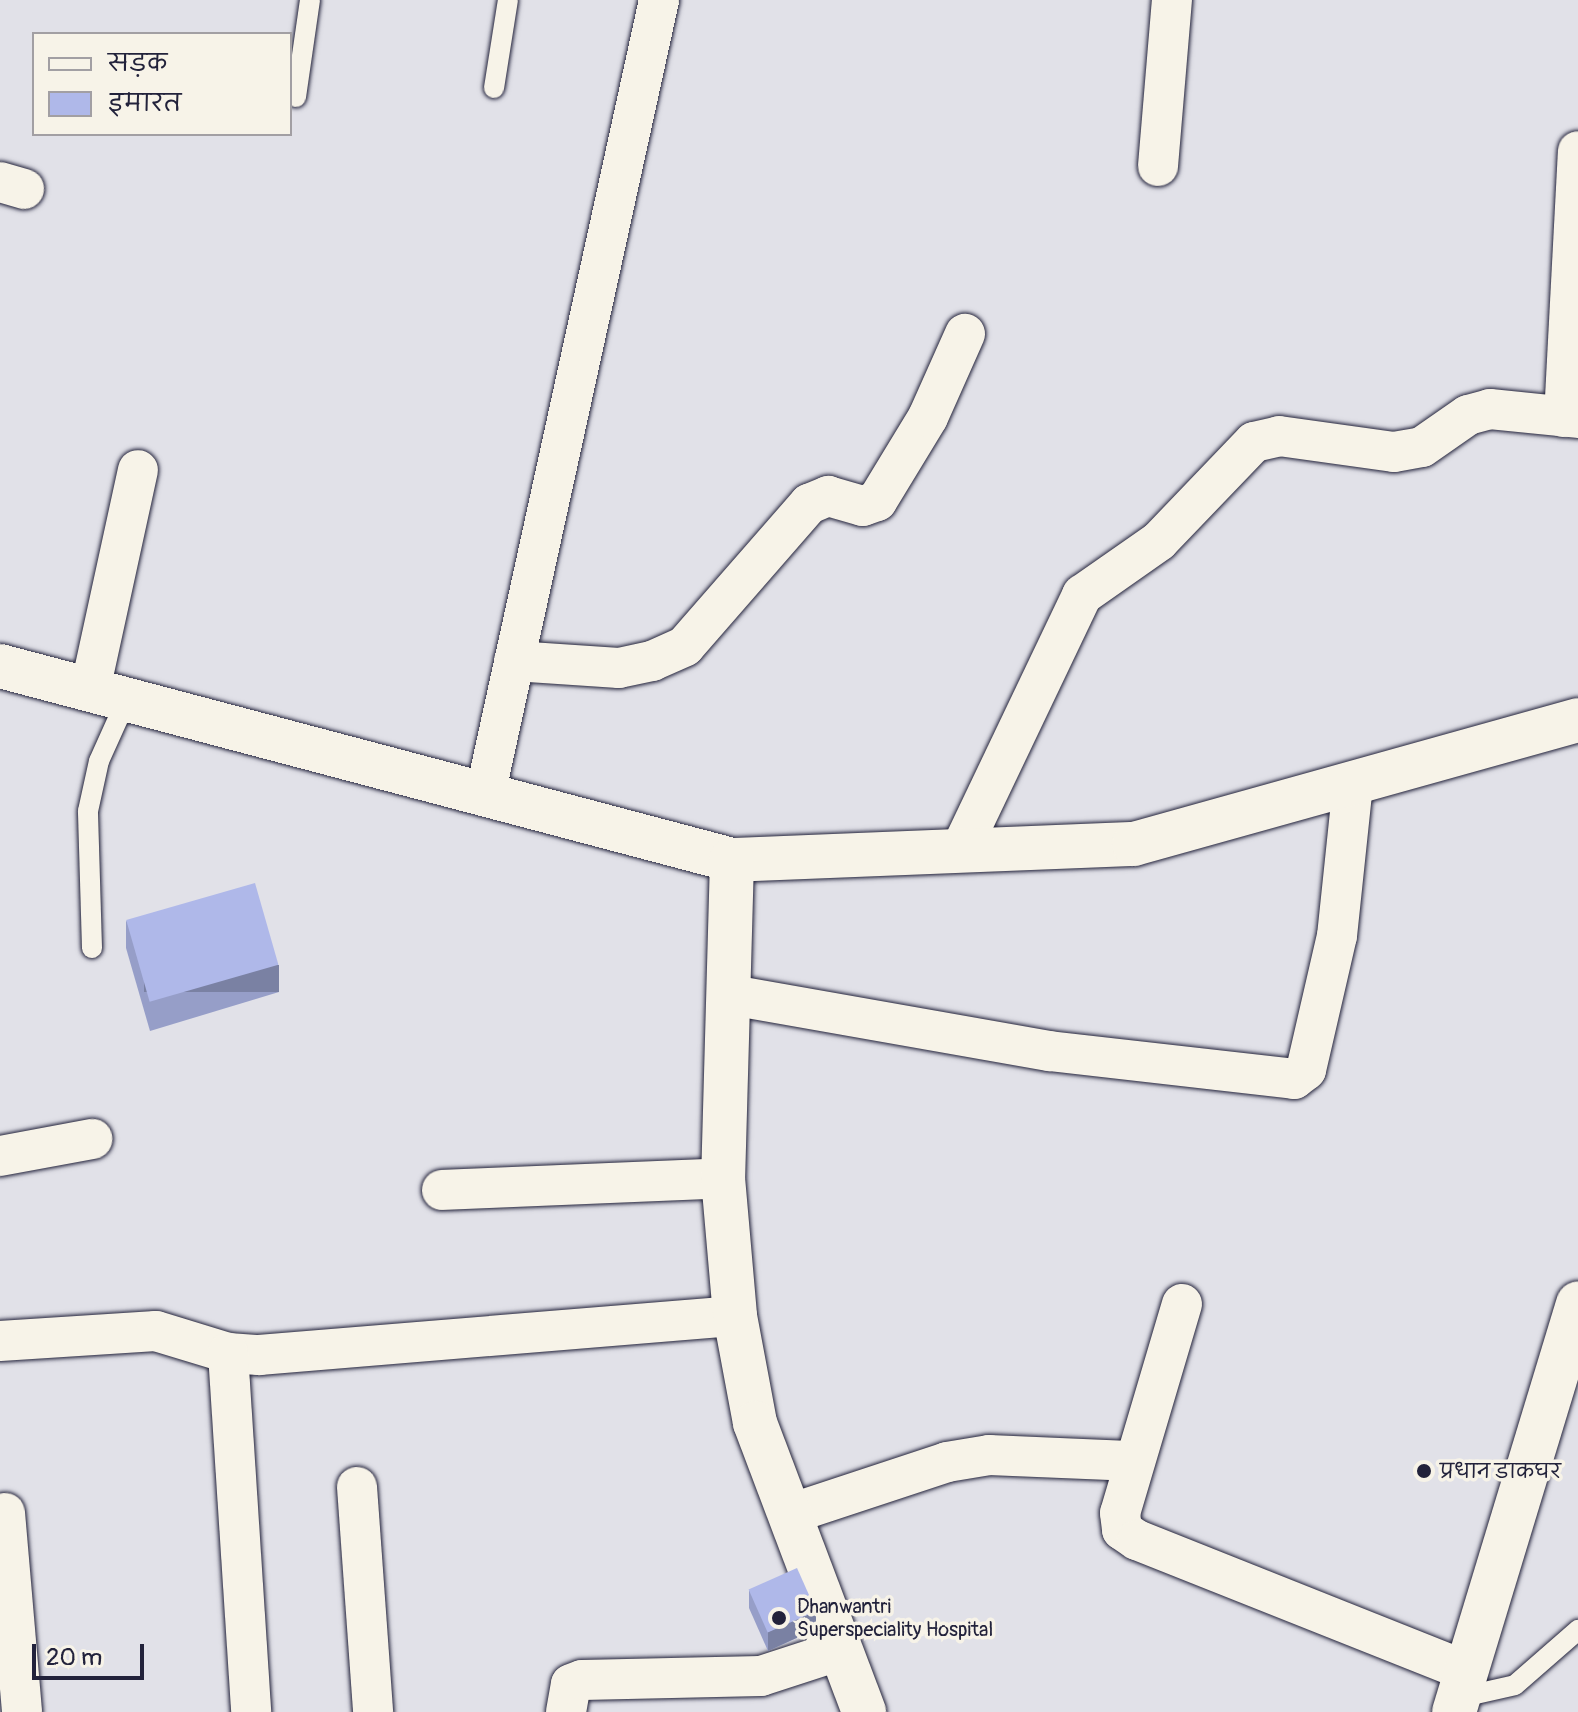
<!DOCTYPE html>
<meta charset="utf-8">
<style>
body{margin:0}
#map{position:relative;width:1578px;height:1712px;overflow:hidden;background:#e1e1e8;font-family:Pangolin,"Playpen Sans Deva",sans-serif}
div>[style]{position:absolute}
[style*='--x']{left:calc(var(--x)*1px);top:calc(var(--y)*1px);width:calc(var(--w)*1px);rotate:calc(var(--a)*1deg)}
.roads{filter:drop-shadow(0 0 2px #22223b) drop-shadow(0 0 2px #22223b)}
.service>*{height:20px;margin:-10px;padding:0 10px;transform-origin:10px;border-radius:10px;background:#f7f3e8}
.minor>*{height:40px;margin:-20px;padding:0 20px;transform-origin:20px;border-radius:20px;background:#f7f3e8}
.tertiary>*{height:44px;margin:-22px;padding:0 22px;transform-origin:22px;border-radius:22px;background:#f7f3e8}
.wall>*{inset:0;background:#969ec8}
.shaded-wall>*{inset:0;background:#7a81a3;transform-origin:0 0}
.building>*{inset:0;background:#afb8e9;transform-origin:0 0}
.dots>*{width:22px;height:22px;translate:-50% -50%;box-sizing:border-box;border:4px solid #f7f3e8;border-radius:50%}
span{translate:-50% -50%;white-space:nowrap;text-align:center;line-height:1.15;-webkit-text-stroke:7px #f7f3e8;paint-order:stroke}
.poi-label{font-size:20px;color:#22223b}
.left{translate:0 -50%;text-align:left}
.legend{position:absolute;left:32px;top:32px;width:260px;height:104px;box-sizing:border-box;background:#f7f3e8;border:2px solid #a29fa3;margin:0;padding:10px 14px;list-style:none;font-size:24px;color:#22223b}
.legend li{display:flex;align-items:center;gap:16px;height:40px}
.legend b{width:40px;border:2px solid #a29fa3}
.scale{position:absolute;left:32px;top:1644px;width:112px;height:36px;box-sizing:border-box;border:4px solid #22223b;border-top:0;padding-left:10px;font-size:24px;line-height:28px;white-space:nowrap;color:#22223b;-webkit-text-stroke:6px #f7f3e8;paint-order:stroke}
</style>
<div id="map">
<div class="roads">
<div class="service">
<div style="--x:494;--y:88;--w:89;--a:-81"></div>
<div style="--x:296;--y:97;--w:98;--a:-81.8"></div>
<div style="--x:92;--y:948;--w:137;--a:-91.7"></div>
<div style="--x:88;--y:811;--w:51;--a:-77.6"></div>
<div style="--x:99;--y:761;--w:66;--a:-65.8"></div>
<div style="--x:1458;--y:1698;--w:58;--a:-12.8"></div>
<div style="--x:1515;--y:1685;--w:84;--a:-41.1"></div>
</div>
<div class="minor">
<div style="--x:1158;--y:166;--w:167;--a:-85.2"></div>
<div style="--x:0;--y:182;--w:25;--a:16"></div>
<div style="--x:1564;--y:417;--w:266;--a:-87"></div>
<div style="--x:514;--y:661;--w:105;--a:3.8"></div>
<div style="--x:619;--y:668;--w:34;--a:-12"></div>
<div style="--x:652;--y:661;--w:36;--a:-24"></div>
<div style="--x:685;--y:646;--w:189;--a:-48.9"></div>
<div style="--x:809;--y:504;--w:21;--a:-23"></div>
<div style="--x:828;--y:496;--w:36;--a:16"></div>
<div style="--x:863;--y:506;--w:15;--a:-20"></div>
<div style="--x:877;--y:501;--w:98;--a:-58.7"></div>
<div style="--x:928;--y:417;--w:91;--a:-66"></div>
<div style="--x:90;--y:690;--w:225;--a:-77.7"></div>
<div style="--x:485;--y:795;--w:814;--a:-77.65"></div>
<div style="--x:960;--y:851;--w:284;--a:-64.5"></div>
<div style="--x:1082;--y:595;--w:94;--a:-35"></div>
<div style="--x:1159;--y:541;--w:137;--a:-46.2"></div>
<div style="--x:1254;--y:442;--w:26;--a:-13"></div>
<div style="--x:1279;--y:436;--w:116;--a:7.9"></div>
<div style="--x:1394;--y:452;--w:28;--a:-10"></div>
<div style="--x:1422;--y:447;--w:56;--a:-34.8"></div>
<div style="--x:1468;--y:415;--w:23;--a:-15"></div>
<div style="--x:1490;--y:409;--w:88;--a:5.8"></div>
<div style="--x:731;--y:995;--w:323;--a:10"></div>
<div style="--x:1049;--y:1051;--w:247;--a:6.5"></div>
<div style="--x:1294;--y:1079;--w:15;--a:-37"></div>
<div style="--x:1306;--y:1070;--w:138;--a:-77"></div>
<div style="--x:1337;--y:936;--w:154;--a:-84"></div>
<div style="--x:0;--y:1156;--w:94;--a:-10.5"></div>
<div style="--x:442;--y:1190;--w:281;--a:-2.4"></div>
<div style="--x:1182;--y:1304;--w:218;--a:106.5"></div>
<div style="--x:1120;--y:1513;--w:17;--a:83"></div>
<div style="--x:1122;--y:1530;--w:18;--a:34"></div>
<div style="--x:1137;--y:1540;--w:354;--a:21.7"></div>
<div style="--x:0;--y:1341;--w:156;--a:-3.7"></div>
<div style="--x:156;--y:1331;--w:75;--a:17"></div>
<div style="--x:228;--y:1353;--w:31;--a:4"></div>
<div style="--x:259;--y:1355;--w:478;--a:-4.7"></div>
<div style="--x:228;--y:1353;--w:360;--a:86.3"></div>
<div style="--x:357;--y:1487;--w:226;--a:85.9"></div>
<div style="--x:5;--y:1513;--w:200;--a:85.1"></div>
<div style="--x:790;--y:1514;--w:165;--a:-18.3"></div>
<div style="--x:947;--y:1462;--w:43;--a:-9.5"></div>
<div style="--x:989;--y:1455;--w:146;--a:2.4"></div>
<div style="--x:566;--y:1712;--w:28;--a:-80"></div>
<div style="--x:571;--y:1684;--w:12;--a:-20"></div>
<div style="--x:582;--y:1680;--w:179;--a:-1.3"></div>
<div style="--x:761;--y:1676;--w:84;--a:-18"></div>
</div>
<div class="tertiary">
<div style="--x:0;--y:666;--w:757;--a:14.84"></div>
<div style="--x:732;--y:860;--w:402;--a:-2.3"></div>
<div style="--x:1134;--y:844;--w:461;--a:-15.6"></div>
<div style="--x:732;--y:860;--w:318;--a:91.6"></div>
<div style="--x:723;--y:1178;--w:139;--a:85"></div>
<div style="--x:735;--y:1316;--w:109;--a:79.4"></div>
<div style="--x:755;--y:1423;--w:309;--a:69.3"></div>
<div style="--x:1454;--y:1712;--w:427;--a:-73.1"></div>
</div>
</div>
<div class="wall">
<div style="clip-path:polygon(126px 921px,279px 992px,150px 1031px,126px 948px)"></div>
<div style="clip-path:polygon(749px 1590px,816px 1629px,768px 1651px,749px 1608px)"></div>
</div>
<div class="shaded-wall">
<div style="left:279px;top:965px;width:27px;height:135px;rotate:90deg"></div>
<div style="clip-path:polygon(816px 1611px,816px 1629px,768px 1651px,768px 1632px)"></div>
</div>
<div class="building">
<div style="left:255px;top:883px;width:85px;height:134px;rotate:74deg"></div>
<div style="left:797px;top:1568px;width:47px;height:53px;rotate:66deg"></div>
</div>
<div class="dots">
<div style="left:1424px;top:1471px;background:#22223b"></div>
<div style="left:779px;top:1618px;background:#22223b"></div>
</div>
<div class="poi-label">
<span class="left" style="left:1440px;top:1471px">प्रधान डाकघर</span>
<span class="left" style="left:797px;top:1618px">Dhanwantri<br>Superspeciality Hospital</span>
</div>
<ul class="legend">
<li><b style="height:10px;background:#f7f3e8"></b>सड़क</li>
<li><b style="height:22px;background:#afb8e9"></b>इमारत</li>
</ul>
<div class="scale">20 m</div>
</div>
